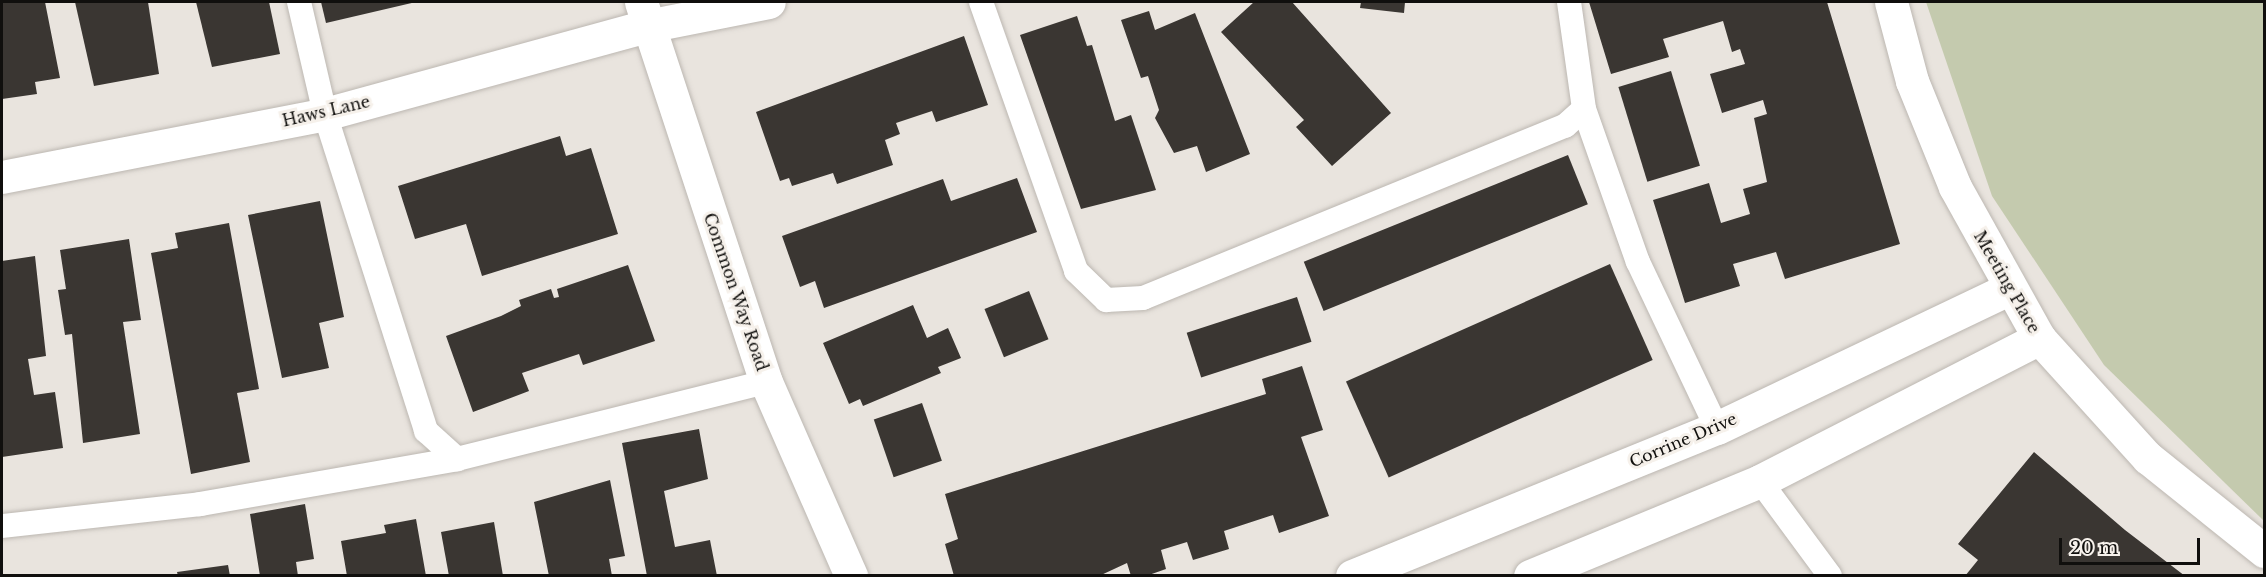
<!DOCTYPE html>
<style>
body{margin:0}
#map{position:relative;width:2266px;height:577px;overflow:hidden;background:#e9e4de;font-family:"Libre Baskerville",serif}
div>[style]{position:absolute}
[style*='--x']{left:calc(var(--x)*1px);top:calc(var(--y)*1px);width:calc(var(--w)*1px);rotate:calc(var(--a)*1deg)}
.green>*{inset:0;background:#c4caae}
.building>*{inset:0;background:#3a3632;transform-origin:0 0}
.roads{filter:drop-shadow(0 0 2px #bcb7b1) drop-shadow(0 0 2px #bcb7b1)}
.service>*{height:24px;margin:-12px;padding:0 12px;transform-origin:12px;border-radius:12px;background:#fff}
.minor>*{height:33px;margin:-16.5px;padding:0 16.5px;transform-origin:16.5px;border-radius:16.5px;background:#fff}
.tertiary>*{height:33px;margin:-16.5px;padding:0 16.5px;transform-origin:16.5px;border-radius:16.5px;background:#fff}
span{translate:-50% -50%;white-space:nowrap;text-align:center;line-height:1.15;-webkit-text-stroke:6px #f6f1eb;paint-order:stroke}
.street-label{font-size:16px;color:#100f0d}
.frame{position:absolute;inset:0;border:3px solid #100f0d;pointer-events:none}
.scale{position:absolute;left:2059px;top:538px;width:141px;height:27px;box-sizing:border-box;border:3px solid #100f0d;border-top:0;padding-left:8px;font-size:18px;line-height:21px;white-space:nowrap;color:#100f0d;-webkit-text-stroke:4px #f6f1eb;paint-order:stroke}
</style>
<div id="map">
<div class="green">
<div style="clip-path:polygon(1926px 2px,2264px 2px,2264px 521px,2104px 365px,1992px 196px)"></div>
</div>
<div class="building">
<div style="clip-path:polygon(2px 2px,45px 2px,60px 78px,35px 82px,37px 94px,2px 99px)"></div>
<div style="clip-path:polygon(75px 2px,148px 2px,159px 74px,94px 86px)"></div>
<div style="clip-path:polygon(196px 2px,269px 2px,280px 54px,212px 67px)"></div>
<div style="clip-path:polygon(321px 2px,416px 2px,326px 23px)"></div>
<div style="clip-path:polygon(1254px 2px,1292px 2px,1391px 113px,1332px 166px,1296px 127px,1304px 120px,1221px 32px)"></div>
<div style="clip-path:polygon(1361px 2px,1405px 2px,1404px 13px,1360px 8px)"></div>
<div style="clip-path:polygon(1589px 2px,1827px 2px,1900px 244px,1785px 279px,1776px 252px,1733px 264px,1740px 286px,1685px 303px,1653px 200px,1709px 183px,1721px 223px,1750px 214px,1743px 189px,1767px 182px,1754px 118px,1767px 114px,1763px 100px,1722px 113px,1710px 74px,1745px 64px,1740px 49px,1732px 52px,1723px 21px,1663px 39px,1669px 57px,1611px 74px)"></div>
<div style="clip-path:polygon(1149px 11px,1155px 30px,1195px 13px,1250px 154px,1206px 172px,1197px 146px,1174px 153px,1155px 118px,1159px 110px,1148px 76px,1141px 78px,1121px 20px)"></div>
<div style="clip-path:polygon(1077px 16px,1087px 46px,1092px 45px,1115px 121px,1131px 115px,1156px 190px,1081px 209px,1020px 35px)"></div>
<div style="clip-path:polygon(964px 36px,988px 105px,936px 122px,932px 111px,896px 123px,900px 134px,885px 140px,893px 165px,837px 184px,833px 173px,792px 186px,789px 178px,780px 181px,756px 112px)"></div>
<div style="left:1671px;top:71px;width:99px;height:55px;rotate:73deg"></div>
<div style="clip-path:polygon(560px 136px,566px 156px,591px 148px,618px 234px,482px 276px,466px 224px,415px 239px,398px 186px)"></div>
<div style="left:1568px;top:155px;width:53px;height:285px;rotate:68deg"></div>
<div style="clip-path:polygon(1017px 178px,1037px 232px,824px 308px,815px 281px,800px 287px,782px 236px,943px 179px,951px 201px)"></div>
<div style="clip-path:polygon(320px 201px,344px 317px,319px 323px,329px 368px,282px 378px,248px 215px)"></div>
<div style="clip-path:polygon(229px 223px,259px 389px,237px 393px,250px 462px,191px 474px,151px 253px,178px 248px,175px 233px)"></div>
<div style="clip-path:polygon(129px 239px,141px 320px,123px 322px,140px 434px,83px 443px,72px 334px,65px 335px,58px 290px,66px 289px,60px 250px)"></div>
<div style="clip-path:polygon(35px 256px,46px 356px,28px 359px,34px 395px,55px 392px,63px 448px,2px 457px,2px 261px)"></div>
<div style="left:1610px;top:264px;width:105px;height:289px;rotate:66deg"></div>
<div style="clip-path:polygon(628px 265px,655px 341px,583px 365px,579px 354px,522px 373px,529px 391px,473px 412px,446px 336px,501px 316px,521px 306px,519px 300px,551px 289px,554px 298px,559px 297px,557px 289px)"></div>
<div style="left:1029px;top:291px;width:52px;height:48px;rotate:68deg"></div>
<div style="left:1297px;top:297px;width:47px;height:116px;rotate:72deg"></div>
<div style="clip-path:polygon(913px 305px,927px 338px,948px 328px,961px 358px,938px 367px,941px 373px,863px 406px,860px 399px,849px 404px,823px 343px)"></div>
<div style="clip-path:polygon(1302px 366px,1323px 430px,1301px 437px,1329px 516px,1279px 533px,1273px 515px,1224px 531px,1229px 549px,1193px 560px,1187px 542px,1161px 550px,1166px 569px,1146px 576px,1131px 576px,1127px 563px,1099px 576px,954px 576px,945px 544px,958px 539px,945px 494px,1266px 394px,1262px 379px)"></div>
<div style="left:922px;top:403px;width:61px;height:51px;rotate:71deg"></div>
<div style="clip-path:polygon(699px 429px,708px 479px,664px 491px,675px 547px,710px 540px,717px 576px,647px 576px,622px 443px)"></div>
<div style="clip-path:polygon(2034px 452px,2125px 530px,2185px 576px,1965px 576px,1978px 560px,1958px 544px)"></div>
<div style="clip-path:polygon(610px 480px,625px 556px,609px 559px,612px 576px,549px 576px,534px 502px)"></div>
<div style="clip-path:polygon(305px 504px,314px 559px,296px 562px,298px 576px,260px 576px,250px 514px)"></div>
<div style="clip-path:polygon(416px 519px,426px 576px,347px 576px,341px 541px,386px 533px,384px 525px)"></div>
<div style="clip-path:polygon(494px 522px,503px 576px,449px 576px,441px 532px)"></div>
<div style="clip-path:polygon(228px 565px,230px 576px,178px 576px,177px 572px)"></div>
</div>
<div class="roads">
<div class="service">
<div style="--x:299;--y:2;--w:115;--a:76.9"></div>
<div style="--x:325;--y:114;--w:333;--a:72.3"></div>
<div style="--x:426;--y:431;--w:42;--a:42.1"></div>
<div style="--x:981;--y:2;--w:285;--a:70.5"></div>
<div style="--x:1076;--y:271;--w:42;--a:44"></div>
<div style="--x:1106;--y:300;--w:37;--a:-3"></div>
<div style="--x:1143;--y:298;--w:456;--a:-22.2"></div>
<div style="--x:1565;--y:126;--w:25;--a:-42"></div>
<div style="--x:1569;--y:2;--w:108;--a:82"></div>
<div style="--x:1584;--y:109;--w:162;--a:70.6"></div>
<div style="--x:1638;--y:262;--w:184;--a:64.6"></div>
<div style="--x:1760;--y:481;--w:118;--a:53.6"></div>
<div style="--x:2;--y:526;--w:199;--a:-6.3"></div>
<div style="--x:200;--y:504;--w:261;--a:-9.9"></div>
<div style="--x:457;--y:459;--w:318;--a:-14"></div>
</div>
<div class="minor">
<div style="--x:1891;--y:2;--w:82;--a:75.1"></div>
<div style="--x:1912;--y:81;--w:114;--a:67.9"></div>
<div style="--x:1955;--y:187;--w:173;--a:60.9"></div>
<div style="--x:2039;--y:338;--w:162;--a:47.8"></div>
<div style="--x:2148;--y:458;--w:149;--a:38.7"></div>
<div style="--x:2;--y:177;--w:329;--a:-11"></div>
<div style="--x:325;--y:114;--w:334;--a:-15.3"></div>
<div style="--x:647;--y:26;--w:124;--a:-11.1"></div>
<div style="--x:1352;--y:576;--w:394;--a:-22.1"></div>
<div style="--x:1717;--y:428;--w:322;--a:-25.5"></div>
<div style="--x:1530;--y:576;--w:249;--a:-22.4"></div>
<div style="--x:1760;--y:481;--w:314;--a:-27.1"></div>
</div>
<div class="tertiary">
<div style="--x:641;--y:2;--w:400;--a:71.8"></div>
<div style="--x:766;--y:382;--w:212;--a:66.3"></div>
</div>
</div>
<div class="street-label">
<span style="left:326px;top:111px;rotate:-13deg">Haws Lane</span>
<span style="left:2007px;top:282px;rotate:60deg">Meeting Place</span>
<span style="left:736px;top:292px;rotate:71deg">Common Way Road</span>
<span style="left:1683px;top:440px;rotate:-23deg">Corrine Drive</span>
</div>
<div class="frame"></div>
<div class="scale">20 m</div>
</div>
